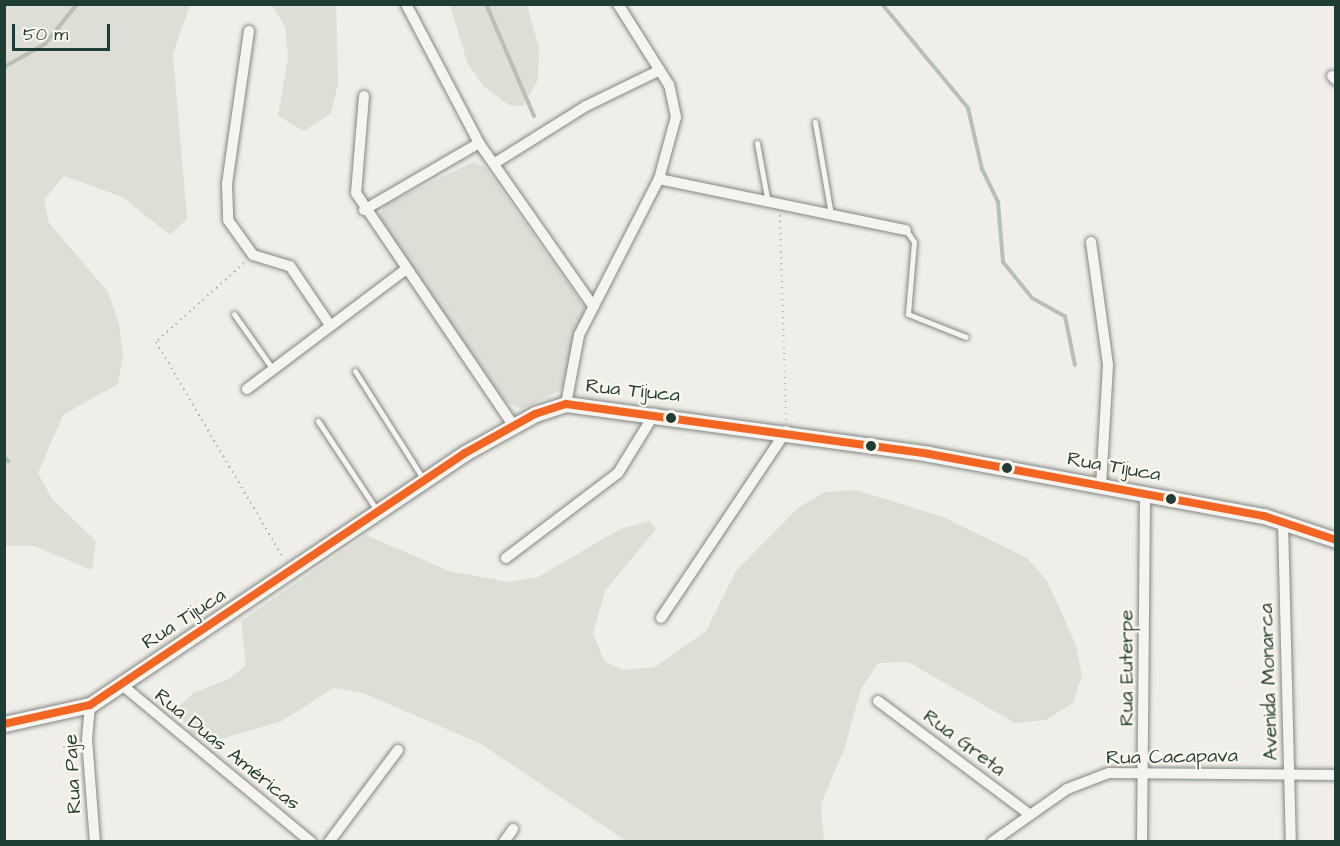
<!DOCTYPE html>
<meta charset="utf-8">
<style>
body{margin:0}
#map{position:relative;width:1340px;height:846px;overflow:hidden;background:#efeee8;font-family:"Architects Daughter",sans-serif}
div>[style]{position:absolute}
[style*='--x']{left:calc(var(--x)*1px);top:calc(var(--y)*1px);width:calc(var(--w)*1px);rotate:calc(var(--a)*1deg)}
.green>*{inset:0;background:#dddfd6}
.stream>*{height:4px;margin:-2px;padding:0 2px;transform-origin:2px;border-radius:2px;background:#b9bfb6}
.path>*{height:2px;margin-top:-1px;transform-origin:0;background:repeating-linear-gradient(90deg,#b1b3b0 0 1.5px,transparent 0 6px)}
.roads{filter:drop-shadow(0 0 2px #828783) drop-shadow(0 0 2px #828783)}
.lane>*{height:5px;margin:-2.5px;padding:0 2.5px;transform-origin:2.5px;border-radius:2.5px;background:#f5f4f0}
.street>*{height:10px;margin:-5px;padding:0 5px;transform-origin:5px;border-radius:5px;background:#f5f4f0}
.secondary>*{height:15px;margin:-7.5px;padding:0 7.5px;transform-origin:7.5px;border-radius:7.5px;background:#f5f4f0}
.bus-1>*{height:8px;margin:-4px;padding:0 4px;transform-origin:4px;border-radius:4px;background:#f26522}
.dots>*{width:16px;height:16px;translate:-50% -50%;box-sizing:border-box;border:3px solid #fbf7ec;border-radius:50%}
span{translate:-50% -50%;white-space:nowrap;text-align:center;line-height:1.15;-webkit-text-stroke:4.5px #fbf7ec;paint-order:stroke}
.street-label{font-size:20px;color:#1f3d34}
.frame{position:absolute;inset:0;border:6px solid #1f3d34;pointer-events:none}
.scale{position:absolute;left:12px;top:24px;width:98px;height:27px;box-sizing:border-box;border:3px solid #1f3d34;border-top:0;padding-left:8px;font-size:18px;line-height:21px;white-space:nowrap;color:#1f3d34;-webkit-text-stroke:4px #fbf7ec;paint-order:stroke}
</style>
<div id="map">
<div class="green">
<div style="clip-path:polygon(5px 4px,190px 5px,173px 54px,187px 219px,170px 235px,122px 197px,64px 176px,44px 200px,49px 223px,108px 292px,119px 324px,123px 355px,118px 384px,63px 415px,38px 473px,52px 499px,96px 541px,92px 570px,34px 546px,5px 546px)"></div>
<div style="clip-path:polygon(272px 5px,336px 5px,338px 84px,331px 113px,304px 131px,278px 116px,288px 57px,285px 27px)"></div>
<div style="clip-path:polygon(450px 5px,527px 5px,539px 47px,538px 80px,523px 106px,509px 105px,484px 87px,467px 62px)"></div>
<div style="clip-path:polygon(473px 162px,485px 167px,585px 308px,561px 390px,522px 409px,505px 402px,378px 218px,386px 204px)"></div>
<div style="clip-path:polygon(856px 490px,943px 517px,1027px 558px,1047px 581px,1076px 645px,1082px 675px,1073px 703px,1046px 720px,1015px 723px,908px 662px,878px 663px,861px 689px,845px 747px,821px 804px,824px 841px,626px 841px,479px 743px,363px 693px,333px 688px,282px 721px,221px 739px,191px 734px,177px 708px,193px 693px,229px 679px,246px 665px,241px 621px,366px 535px,449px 571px,508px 582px,538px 577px,620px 529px,650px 521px,656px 529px,605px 591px,593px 633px,604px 661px,623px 670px,655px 667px,706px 631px,736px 571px,799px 507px,825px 492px)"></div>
</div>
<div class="stream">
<div style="--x:486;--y:4;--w:122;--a:66.8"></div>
<div style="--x:882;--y:4;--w:135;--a:50.4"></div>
<div style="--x:968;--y:108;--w:63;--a:77.1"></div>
<div style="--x:982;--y:169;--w:37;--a:64"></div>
<div style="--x:998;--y:202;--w:60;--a:85.2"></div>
<div style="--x:1003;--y:262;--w:46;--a:51.1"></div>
<div style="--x:1032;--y:298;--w:38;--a:29"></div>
<div style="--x:1065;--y:316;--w:50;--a:78.5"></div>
<div style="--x:4;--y:67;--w:47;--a:-29.3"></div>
<div style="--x:45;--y:44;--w:51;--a:-51.3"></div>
<div style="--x:4;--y:457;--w:6;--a:45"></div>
</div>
<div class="path">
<div style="--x:780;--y:215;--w:205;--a:88.3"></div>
<div style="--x:244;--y:263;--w:118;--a:138.1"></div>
<div style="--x:156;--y:342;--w:251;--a:59.5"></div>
</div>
<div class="roads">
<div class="lane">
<div style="--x:815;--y:122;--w:94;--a:80.2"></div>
<div style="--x:757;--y:143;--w:61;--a:79.6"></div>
<div style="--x:906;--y:230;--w:14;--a:56"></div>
<div style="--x:914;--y:242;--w:72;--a:94.8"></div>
<div style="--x:908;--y:314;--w:62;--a:21.6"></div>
<div style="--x:234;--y:314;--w:66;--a:54.9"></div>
<div style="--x:355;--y:371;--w:129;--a:57.7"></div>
<div style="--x:318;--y:421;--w:105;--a:56.6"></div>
</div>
<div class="street">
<div style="--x:406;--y:4;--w:157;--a:62.3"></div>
<div style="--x:479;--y:143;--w:200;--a:55"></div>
<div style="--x:249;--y:31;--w:155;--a:98.2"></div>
<div style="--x:227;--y:184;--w:36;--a:88"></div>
<div style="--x:228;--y:220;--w:43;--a:54.5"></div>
<div style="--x:253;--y:255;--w:39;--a:17"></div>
<div style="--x:290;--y:266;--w:71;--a:55.9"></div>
<div style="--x:1332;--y:76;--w:6;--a:45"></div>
<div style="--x:364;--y:96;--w:97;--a:94.7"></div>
<div style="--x:356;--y:193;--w:280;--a:55.9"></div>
<div style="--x:495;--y:163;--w:107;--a:-32.1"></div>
<div style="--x:586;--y:106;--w:82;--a:-25.9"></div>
<div style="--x:659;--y:179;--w:252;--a:11.7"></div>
<div style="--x:364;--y:210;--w:133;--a:-30.2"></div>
<div style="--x:1091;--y:242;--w:124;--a:82.1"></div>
<div style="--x:1108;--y:365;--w:121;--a:93.3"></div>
<div style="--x:247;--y:389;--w:199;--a:-37"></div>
<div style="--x:566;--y:404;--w:70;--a:-79.3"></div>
<div style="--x:579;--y:335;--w:175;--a:-62.9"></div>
<div style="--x:659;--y:179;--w:64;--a:-74.7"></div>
<div style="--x:676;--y:117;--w:33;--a:-102"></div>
<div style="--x:669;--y:85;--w:96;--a:-122.2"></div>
<div style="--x:1283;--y:522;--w:320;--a:88.6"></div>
<div style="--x:506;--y:558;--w:141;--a:-37.2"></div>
<div style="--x:618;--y:473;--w:70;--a:-58.3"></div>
<div style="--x:661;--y:618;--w:225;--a:-56.2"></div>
<div style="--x:122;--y:685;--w:246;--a:39.7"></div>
<div style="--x:878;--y:701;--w:189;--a:36.8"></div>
<div style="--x:90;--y:705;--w:34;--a:95"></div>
<div style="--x:87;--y:739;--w:103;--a:85.6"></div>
<div style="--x:329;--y:842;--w:115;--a:-53.1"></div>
<div style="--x:504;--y:842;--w:16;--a:-55"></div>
<div style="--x:992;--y:842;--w:92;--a:-35.2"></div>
<div style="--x:1067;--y:789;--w:45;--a:-20.9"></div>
<div style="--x:1109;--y:773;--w:227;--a:0.5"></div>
<div style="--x:1142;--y:842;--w:348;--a:-89.5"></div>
</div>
<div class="secondary">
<div style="--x:4;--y:724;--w:88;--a:-12.5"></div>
<div style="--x:90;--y:705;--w:452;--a:-33.9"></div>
<div style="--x:465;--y:453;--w:80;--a:-29.1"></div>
<div style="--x:535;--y:414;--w:33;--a:-18"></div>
<div style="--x:566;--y:404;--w:366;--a:7.8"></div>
<div style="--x:929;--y:454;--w:341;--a:10.5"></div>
<div style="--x:1264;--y:516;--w:76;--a:18.4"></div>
</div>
</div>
<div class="bus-1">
<div style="--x:4;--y:724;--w:88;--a:-12.5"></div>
<div style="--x:90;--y:705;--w:452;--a:-33.9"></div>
<div style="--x:465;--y:453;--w:80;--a:-29.1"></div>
<div style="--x:535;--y:414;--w:33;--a:-18"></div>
<div style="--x:566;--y:404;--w:366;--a:7.8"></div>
<div style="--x:929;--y:454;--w:341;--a:10.5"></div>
<div style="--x:1264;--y:516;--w:76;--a:18.4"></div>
</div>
<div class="dots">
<div style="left:671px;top:418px;background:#1f3d34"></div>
<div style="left:871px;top:446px;background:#1f3d34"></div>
<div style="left:1007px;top:468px;background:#1f3d34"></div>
<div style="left:1171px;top:499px;background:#1f3d34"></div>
</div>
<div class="street-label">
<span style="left:633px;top:391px;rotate:6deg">Rua Tijuca</span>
<span style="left:1114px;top:467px;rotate:10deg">Rua Tijuca</span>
<span style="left:184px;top:619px;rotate:-33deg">Rua Tijuca</span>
<span style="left:1127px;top:668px;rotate:-90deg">Rua Euterpe</span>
<span style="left:1269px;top:682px;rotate:-92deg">Avenida Monarca</span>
<span style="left:964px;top:743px;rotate:37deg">Rua Greta</span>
<span style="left:227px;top:750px;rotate:39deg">Rua Duas Américas</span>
<span style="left:1172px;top:757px;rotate:-1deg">Rua Cacapava</span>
<span style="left:73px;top:774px;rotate:-93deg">Rua Paje</span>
</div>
<div class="frame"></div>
<div class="scale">50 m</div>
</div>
